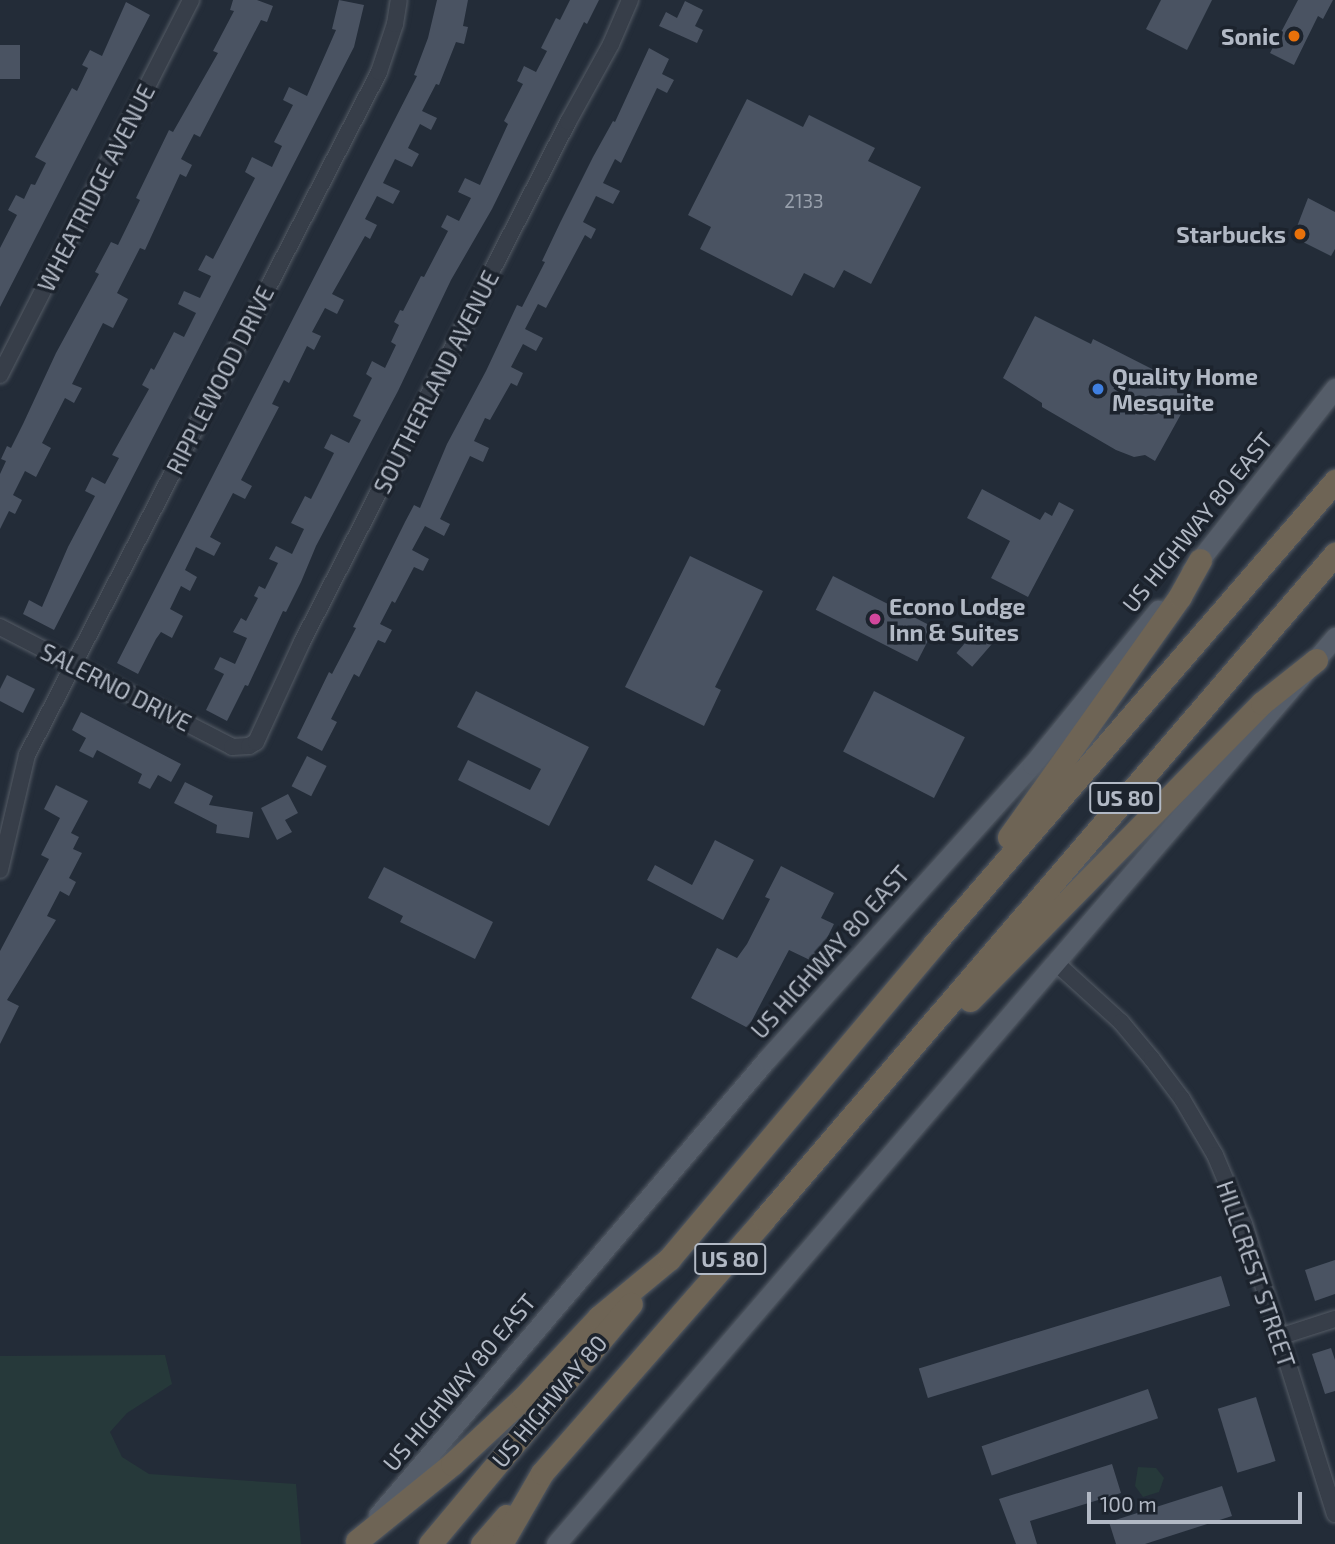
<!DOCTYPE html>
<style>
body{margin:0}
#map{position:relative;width:1335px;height:1544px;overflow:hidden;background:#232c38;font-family:"Exo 2",sans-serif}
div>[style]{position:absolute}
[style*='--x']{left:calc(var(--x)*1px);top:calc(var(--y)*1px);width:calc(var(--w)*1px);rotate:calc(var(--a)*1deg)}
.green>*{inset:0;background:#26393a}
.building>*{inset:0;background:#4a5362;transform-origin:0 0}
.roads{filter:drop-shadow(0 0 2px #555c66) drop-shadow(0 0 2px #555c66)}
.minor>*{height:16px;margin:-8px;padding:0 8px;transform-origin:8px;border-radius:8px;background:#373e49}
.major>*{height:19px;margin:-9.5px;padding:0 9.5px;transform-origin:9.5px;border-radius:9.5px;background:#555d69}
.highway>*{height:23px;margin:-11.5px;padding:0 11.5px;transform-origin:11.5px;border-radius:11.5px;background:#6e6455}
.dots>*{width:19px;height:19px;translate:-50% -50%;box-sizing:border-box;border:4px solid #1c232d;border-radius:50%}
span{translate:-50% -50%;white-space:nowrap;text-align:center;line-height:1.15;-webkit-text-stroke:7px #1c232d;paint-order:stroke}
.number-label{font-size:19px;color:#98a0ac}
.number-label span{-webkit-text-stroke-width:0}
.shield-label span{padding:2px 5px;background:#1c232d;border:2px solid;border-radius:5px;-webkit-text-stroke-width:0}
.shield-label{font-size:21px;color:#b2b9c5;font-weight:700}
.poi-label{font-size:23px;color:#b2b9c5;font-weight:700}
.right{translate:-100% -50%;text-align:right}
.left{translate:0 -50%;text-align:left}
.street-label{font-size:23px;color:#b2b9c5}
.scale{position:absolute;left:1087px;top:1492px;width:215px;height:32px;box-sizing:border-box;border:4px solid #b2b9c5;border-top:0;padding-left:9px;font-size:21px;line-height:24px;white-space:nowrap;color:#b2b9c5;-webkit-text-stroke:5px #1c232d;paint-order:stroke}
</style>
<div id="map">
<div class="green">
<div style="clip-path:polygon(165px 1355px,172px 1384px,127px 1413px,110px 1432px,122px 1457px,149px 1474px,296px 1484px,301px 1544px,0 1544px,0 1356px)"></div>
<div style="clip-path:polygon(1138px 1467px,1156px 1468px,1164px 1478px,1159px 1492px,1143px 1497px,1135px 1486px)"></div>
</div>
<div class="building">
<div style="clip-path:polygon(233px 0,257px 0,273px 6px,267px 22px,261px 20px,200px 137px,194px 134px,181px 159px,192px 165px,186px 177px,180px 174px,145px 250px,140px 248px,117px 293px,128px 299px,113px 328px,103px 323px,72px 384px,82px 388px,74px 403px,65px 398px,42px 443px,51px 448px,36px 477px,25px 471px,13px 495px,22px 500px,15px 514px,9px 511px,0 529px,0 474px,6px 461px,1px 459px,7px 446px,11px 448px,23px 424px,56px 353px,99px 274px,95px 272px,111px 242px,118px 245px,140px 200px,136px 198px,169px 130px,173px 132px,218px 53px,213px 51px,234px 11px,230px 10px)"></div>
<div style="clip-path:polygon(339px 0,364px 5px,354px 47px,54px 630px,23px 614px,29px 600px,42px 607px,68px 547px,95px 496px,85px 491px,92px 477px,105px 484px,119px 458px,112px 455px,149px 389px,142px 385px,151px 368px,154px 370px,174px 332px,184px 337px,196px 313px,178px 304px,184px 291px,200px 298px,211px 276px,198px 270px,206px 255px,213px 259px,255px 178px,245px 172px,252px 157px,272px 167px,282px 146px,274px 142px,293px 105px,283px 100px,289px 87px,307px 96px,336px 30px,332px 29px)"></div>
<div style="clip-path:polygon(437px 0,468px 0,463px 26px,468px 27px,464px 44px,456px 42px,439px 85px,436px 84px,422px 111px,437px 118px,431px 130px,420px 124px,408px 148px,419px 154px,412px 167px,395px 159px,383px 183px,400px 191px,393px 204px,377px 196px,365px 219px,377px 225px,370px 239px,365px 236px,332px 294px,344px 300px,337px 314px,325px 308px,312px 332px,321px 336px,314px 350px,307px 346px,289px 383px,284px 380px,272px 404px,279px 407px,241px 480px,252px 486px,245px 499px,233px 493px,210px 537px,221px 543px,214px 556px,196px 547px,185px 570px,197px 577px,190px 591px,181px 586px,170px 609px,183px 616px,172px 638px,161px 632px,156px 639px,138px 674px,117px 663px,417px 76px,414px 75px,428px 38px)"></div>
<div style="clip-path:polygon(570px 0,599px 0,587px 24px,584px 22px,492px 209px,451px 280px,398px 391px,316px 546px,301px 582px,286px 612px,283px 611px,248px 686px,245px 685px,227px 721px,206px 710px,224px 674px,214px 669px,220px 657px,235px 664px,247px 638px,233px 632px,241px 618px,246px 621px,258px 598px,254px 596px,259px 586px,265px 589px,278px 563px,269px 559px,276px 546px,292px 554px,304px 529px,291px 523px,305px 496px,311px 499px,334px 453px,324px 448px,331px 434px,349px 443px,361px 420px,353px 416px,372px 378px,366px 374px,372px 361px,385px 368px,396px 345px,391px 342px,399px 325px,394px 322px,400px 310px,403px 311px,421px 276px,424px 277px,448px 231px,441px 227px,447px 215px,459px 221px,471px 198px,458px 192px,465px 178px,480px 185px,508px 124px,504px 121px,523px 84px,517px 81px,524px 66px,536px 72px,547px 51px,541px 48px,556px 18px,560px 20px)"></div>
<div style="clip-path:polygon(1161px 0,1212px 0,1187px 50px,1146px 29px)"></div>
<div style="clip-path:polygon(1298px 0,1333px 0,1323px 19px,1318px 16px,1294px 65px,1270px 53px)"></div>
<div style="clip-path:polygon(685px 1px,703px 10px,695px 26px,703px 30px,697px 43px,659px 26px,666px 12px,677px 18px)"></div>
<div style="clip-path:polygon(126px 2px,150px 15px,0 307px,0 248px,17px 215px,8px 210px,16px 195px,24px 199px,31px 184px,35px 185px,46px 163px,35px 157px,72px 88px,77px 91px,88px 68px,82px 65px,90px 50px,102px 56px)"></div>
<div style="left:20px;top:45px;width:34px;height:20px;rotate:90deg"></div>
<div style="clip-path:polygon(649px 48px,669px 59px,662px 74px,674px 80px,667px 93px,657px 88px,621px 163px,615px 159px,603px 183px,620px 191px,613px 204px,596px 196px,583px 222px,596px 229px,591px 239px,585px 235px,546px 308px,538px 304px,525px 329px,543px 338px,536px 351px,523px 344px,511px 367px,523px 373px,517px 386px,511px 383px,490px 420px,485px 418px,474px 441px,489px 448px,483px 462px,470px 456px,440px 519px,450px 524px,444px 536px,425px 526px,412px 550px,429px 559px,423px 571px,414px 567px,395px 603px,392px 601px,380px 624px,392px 630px,385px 643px,378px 640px,359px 677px,354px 674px,331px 719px,337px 722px,322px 751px,297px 738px,329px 672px,332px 674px,356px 628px,353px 627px,405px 522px,414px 505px,420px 508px,447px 444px,486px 371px,517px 305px,522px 307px,545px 262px,542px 261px,560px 223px,593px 157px,613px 121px,615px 122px)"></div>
<div style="clip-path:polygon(747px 99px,803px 127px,809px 115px,875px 148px,868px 161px,921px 187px,871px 284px,844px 270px,834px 288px,804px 273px,792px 296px,700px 249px,711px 227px,688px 215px)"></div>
<div style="clip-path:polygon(1308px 198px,1335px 212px,1335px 249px,1331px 256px,1293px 237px)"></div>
<div style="clip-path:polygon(1035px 316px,1091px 344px,1093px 339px,1154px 370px,1153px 376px,1191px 396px,1155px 461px,1145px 455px,1134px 457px,1116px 450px,1042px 407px,1042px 403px,1003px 378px)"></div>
<div style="clip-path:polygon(982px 489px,1040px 520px,1045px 512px,1052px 516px,1059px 502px,1074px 510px,1028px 597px,991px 578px,1010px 541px,967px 518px)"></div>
<div style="clip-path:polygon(690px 556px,763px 591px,715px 687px,721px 690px,704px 726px,625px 687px)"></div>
<div style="left:833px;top:576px;width:114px;height:38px;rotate:27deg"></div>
<div style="left:978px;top:628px;width:21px;height:33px;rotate:41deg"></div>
<div style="clip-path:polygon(7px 675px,35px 689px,23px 713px,0 701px,0 689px)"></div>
<div style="clip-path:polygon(476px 691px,589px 747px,549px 826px,458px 780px,468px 760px,530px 790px,541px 769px,457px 727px)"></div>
<div style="left:874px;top:691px;width:102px;height:68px;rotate:27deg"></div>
<div style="clip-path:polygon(81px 712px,181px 764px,171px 782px,158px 775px,150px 789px,138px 783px,142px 774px,97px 750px,93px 758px,79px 751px,86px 738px,72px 730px)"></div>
<div style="left:307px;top:756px;width:22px;height:34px;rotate:27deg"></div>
<div style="clip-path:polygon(185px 782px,213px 796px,209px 805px,253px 812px,249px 838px,216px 833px,217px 825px,174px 803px)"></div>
<div style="clip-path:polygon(56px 785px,88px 801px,71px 833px,79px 837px,73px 849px,82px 853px,69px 878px,76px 882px,69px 896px,60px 891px,47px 916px,56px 920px,7px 1000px,19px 1006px,0 1044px,0 951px,49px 859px,41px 855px,60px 818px,44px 809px)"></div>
<div style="clip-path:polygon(288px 794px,298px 813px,285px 820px,292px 832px,277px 840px,261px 808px)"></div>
<div style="clip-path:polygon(715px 840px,754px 860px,723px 920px,647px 880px,655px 865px,692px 885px)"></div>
<div style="clip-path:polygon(781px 866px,834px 893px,821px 918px,834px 924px,827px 938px,832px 940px,825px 953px,820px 950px,814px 962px,789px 950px,748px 1028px,691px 998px,717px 948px,737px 958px,747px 944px,770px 899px,765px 897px)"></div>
<div style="clip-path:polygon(384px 867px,493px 922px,475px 959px,400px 922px,403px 916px,368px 898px)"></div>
<div style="clip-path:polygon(1335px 1260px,1335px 1294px,1315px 1301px,1305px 1270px)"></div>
<div style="left:1221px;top:1276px;width:31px;height:316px;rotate:73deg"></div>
<div style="clip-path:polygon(1331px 1348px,1335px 1360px,1335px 1391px,1325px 1394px,1312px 1354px)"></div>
<div style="left:1148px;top:1389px;width:31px;height:176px;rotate:71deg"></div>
<div style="left:1256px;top:1397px;width:67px;height:40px;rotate:73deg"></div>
<div style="clip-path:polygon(1112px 1464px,1121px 1493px,1030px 1521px,1037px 1544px,1016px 1544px,999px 1499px)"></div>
<div style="clip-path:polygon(1222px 1486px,1232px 1516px,1145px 1544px,1116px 1544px,1109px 1522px)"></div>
</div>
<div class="roads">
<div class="minor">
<div style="--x:0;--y:375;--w:421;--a:-63"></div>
<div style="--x:0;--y:627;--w:261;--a:27.3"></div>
<div style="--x:232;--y:747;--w:17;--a:-3"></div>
<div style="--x:249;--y:746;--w:8;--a:-30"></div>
<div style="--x:256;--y:742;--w:110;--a:-65.3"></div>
<div style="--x:302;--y:642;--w:584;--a:-62.91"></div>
<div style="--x:568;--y:122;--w:89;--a:-61.1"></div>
<div style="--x:611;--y:44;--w:48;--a:-66.6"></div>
<div style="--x:0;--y:870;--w:118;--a:-76.8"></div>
<div style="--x:27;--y:755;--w:768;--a:-62.73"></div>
<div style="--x:379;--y:72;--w:51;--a:-71.6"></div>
<div style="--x:395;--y:24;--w:24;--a:-81"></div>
<div style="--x:1055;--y:962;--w:89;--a:42.3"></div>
<div style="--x:1121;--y:1022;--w:48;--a:50"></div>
<div style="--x:1152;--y:1059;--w:50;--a:53.1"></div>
<div style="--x:1182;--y:1099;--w:65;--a:59.5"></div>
<div style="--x:1215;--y:1155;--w:75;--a:67.2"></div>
<div style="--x:1244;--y:1224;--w:304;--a:72.6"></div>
<div style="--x:1279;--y:1337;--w:59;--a:-17.8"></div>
</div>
<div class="major">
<div style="--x:1191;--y:571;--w:233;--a:-51.8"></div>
<div style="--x:378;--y:1515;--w:599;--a:-49.53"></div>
<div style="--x:767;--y:1059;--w:396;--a:-48"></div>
<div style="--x:1032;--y:765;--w:200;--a:-50.9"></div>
<div style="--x:556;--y:1544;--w:1196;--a:-49.34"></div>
</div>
<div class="highway">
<div style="--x:1009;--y:837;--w:296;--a:-54.6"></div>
<div style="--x:1180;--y:596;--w:41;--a:-60.9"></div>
<div style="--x:970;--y:1000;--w:417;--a:-45.5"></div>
<div style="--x:1262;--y:703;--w:69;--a:-38.5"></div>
<div style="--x:357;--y:1541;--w:122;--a:-39"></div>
<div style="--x:452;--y:1464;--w:97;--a:-42.9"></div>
<div style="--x:523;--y:1398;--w:111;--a:-46.8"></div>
<div style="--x:599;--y:1317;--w:91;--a:-39.6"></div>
<div style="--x:669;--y:1259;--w:412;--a:-49.9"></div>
<div style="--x:934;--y:944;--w:613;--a:-49.1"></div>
<div style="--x:430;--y:1544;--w:313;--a:-50.1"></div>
<div style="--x:482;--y:1544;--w:37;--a:-49"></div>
<div style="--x:501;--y:1544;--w:82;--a:-60"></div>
<div style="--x:542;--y:1473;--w:337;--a:-48.8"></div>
<div style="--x:764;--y:1219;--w:877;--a:-49.35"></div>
</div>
</div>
<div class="dots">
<div style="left:1294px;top:36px;background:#e8710a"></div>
<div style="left:1300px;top:234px;background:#e8710a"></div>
<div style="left:1098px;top:389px;background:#3f7fe0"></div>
<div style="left:875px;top:619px;background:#d1479c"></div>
</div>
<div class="number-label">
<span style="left:804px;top:201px">2133</span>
</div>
<div class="shield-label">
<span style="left:1125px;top:798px">US 80</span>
<span style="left:730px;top:1259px">US 80</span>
</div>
<div class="poi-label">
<span class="right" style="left:1280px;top:36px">Sonic</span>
<span class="right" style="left:1286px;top:234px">Starbucks</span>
<span class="left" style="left:1112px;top:389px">Quality Home<br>Mesquite</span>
<span class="left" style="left:889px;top:619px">Econo Lodge<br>Inn &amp; Suites</span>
</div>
<div class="street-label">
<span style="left:96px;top:188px;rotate:-63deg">WHEATRIDGE AVENUE</span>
<span style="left:220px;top:380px;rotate:-63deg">RIPPLEWOOD DRIVE</span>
<span style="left:436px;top:382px;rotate:-63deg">SOUTHERLAND AVENUE</span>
<span style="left:1197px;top:522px;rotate:-51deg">US HIGHWAY 80 EAST</span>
<span style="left:116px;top:687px;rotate:27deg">SALERNO DRIVE</span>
<span style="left:830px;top:952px;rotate:-48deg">US HIGHWAY 80 EAST</span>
<span style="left:1256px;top:1274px;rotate:71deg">HILLCREST STREET</span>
<span style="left:459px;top:1382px;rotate:-50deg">US HIGHWAY 80 EAST</span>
<span style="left:549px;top:1401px;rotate:-50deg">US HIGHWAY 80</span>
</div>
<div class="scale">100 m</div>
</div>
